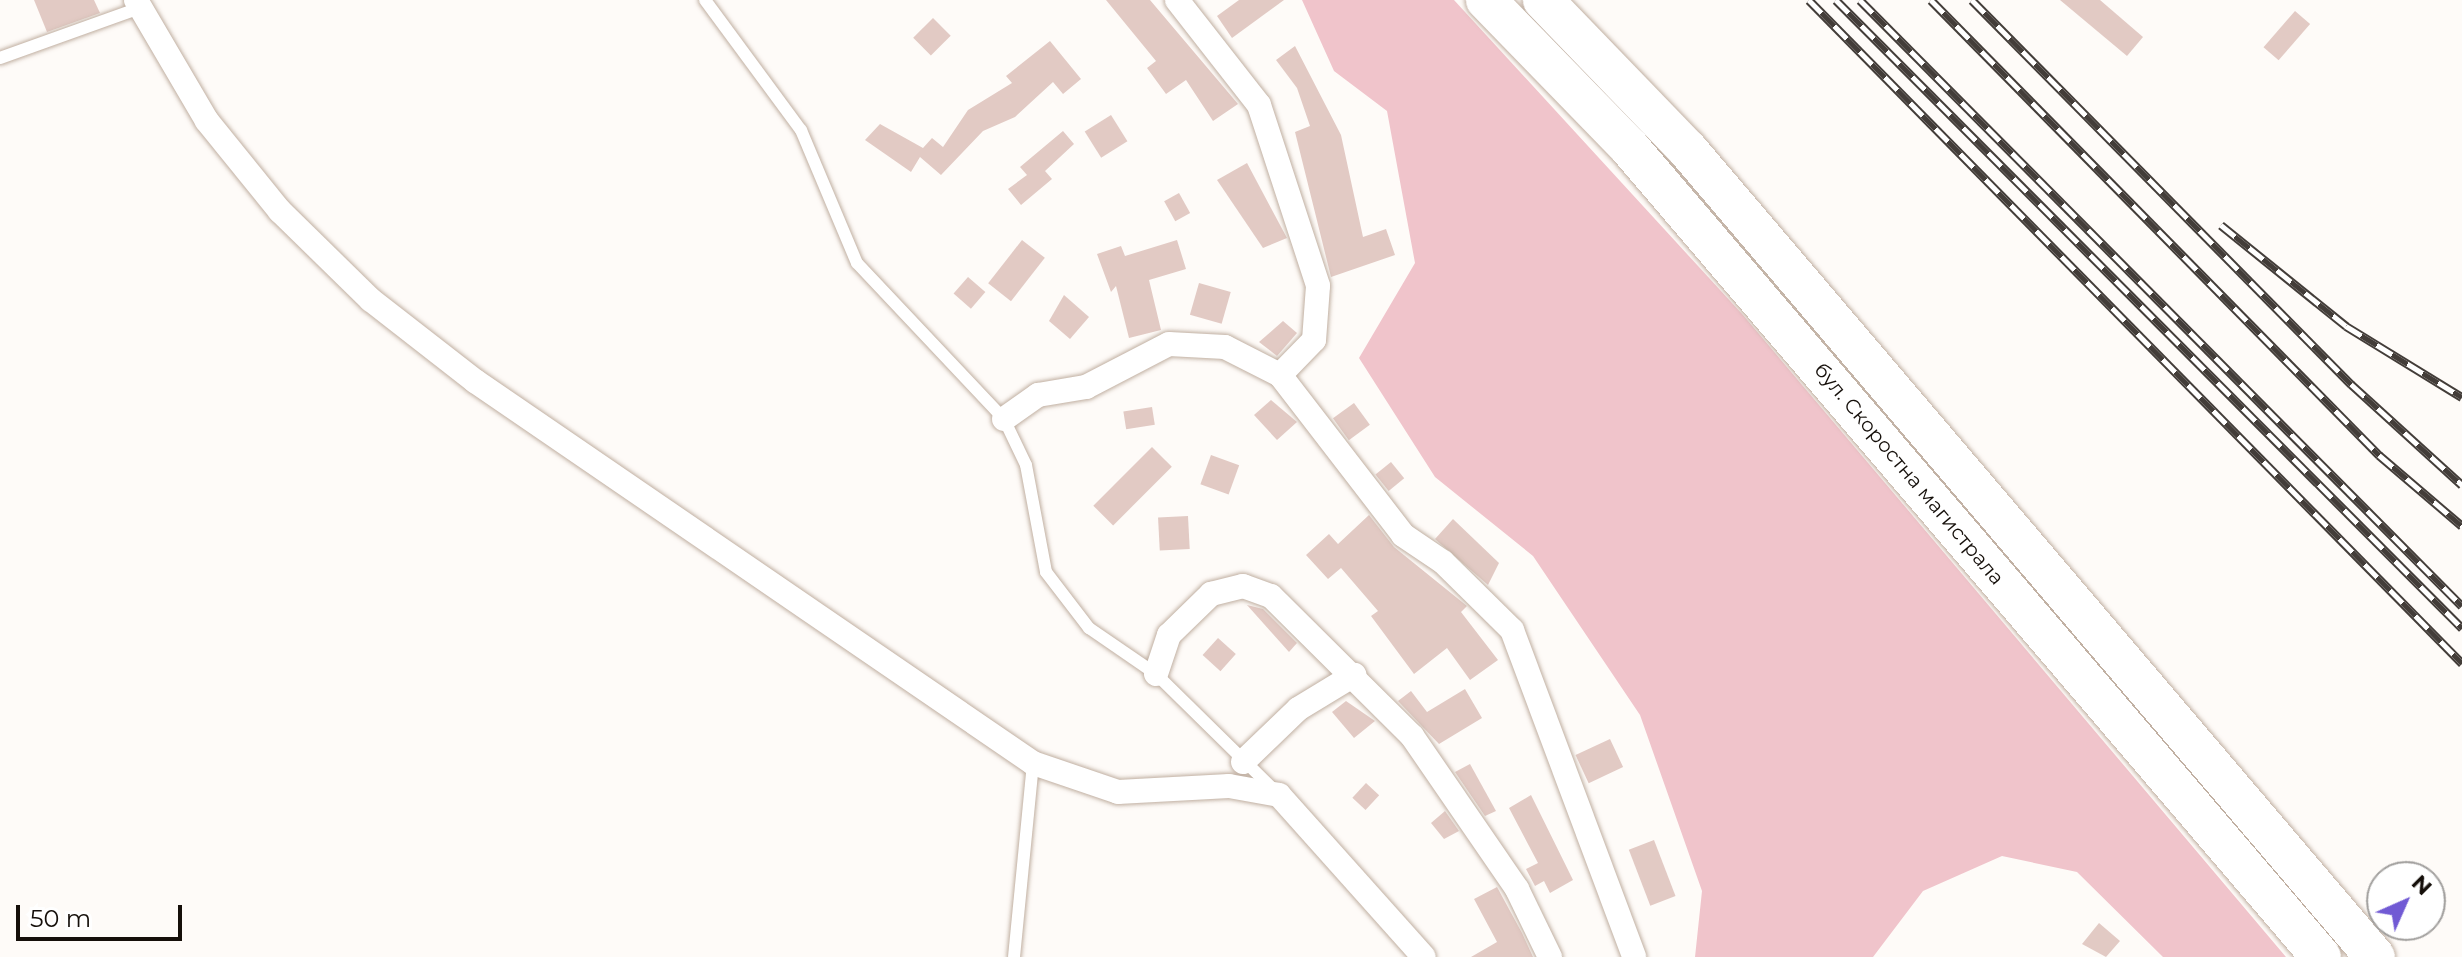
<!DOCTYPE html>
<meta charset="utf-8">
<style>
body{margin:0}
#map{position:relative;width:2462px;height:957px;overflow:hidden;background:#fefbf8;font-family:Montserrat,sans-serif}
div>[style]{position:absolute}
[style*='--x']{left:calc(var(--x)*1px);top:calc(var(--y)*1px);width:calc(var(--w)*1px);rotate:calc(var(--a)*1deg)}
.green>*{inset:0;background:#f0c4cb}
.building>*{inset:0;background:#e2cac4;transform-origin:0 0}
.roads{filter:drop-shadow(0 0 2px #c0afa1) drop-shadow(0 0 2px #c0afa1)}
.service>*{height:12px;margin:-6px;padding:0 6px;transform-origin:6px;border-radius:6px;background:#fff}
.minor>*{height:24px;margin:-12px;padding:0 12px;transform-origin:12px;border-radius:12px;background:#fff}
.trunk>*{height:40px;margin:-20px;padding:0 20px;transform-origin:20px;border-radius:20px;background:#fff}
.rail>*{height:9px;margin-top:-4.5px;transform-origin:0;background:repeating-linear-gradient(90deg,#fff 0 18px,#433d39 0 36px);box-sizing:border-box;border-block:2px solid #433d39}
span{translate:-50% -50%;white-space:nowrap;text-align:center;line-height:1.15;-webkit-text-stroke:7px #fff;paint-order:stroke}
.street-label{font-size:20px;color:#150f0a}
.north{position:absolute;left:2366px;top:861px;width:80px;height:80px;box-sizing:border-box;background:#fff;border:2px solid #a19f9d;border-radius:50%;rotate:45deg;font-size:22px;font-weight:700;line-height:32px;text-align:center;color:#150f0a}
.north::after{content:'';display:block;margin:auto;width:28px;height:36px;background:#715ad4;clip-path:polygon(50% 0,100% 100%,50% 72%,0 100%)}
.scale{position:absolute;left:16px;top:905px;width:166px;height:36px;box-sizing:border-box;border:4px solid #150f0a;border-top:0;padding-left:10px;font-size:24px;line-height:28px;white-space:nowrap;color:#150f0a;-webkit-text-stroke:6px #fff;paint-order:stroke}
</style>
<div id="map">
<div class="green">
<div style="clip-path:polygon(1302px 0,1454px 0,1743px 315px,2286px 957px,2163px 957px,2077px 872px,2002px 856px,1923px 891px,1873px 957px,1695px 957px,1702px 891px,1640px 715px,1533px 556px,1435px 477px,1359px 358px,1415px 263px,1387px 111px,1334px 71px)"></div>
</div>
<div class="building">
<div style="clip-path:polygon(34px 0,94px 0,100px 13px,47px 32px)"></div>
<div style="clip-path:polygon(1106px 0,1150px 0,1238px 104px,1213px 121px,1186px 80px,1166px 94px,1147px 68px,1156px 61px)"></div>
<div style="clip-path:polygon(1239px 0,1284px 0,1232px 38px,1217px 16px)"></div>
<div style="clip-path:polygon(2060px 0,2100px 0,2143px 37px,2127px 56px)"></div>
<div style="left:2295px;top:11px;width:20px;height:48px;rotate:41deg"></div>
<div style="left:933px;top:18px;width:25px;height:28px;rotate:45deg"></div>
<div style="clip-path:polygon(1050px 41px,1081px 79px,1063px 94px,1053px 82px,1015px 117px,983px 131px,941px 175px,920px 157px,911px 172px,865px 140px,880px 124px,923px 148px,932px 138px,943px 147px,968px 110px,1012px 83px,1006px 76px)"></div>
<div style="clip-path:polygon(1295px 46px,1341px 135px,1363px 237px,1386px 229px,1395px 255px,1331px 277px,1295px 132px,1310px 126px,1297px 88px,1276px 60px)"></div>
<div style="left:1111px;top:115px;width:31px;height:31px;rotate:58deg"></div>
<div style="clip-path:polygon(1063px 131px,1074px 144px,1045px 171px,1052px 179px,1021px 205px,1008px 189px,1027px 175px,1020px 167px)"></div>
<div style="clip-path:polygon(1247px 163px,1287px 238px,1263px 248px,1217px 180px)"></div>
<div style="left:1179px;top:193px;width:23px;height:17px;rotate:61deg"></div>
<div style="left:1022px;top:240px;width:29px;height:55px;rotate:38deg"></div>
<div style="clip-path:polygon(1177px 240px,1186px 269px,1149px 280px,1161px 330px,1129px 338px,1116px 286px,1111px 292px,1097px 254px,1121px 246px,1125px 256px)"></div>
<div style="left:968px;top:277px;width:23px;height:22px;rotate:41deg"></div>
<div style="left:1199px;top:283px;width:33px;height:33px;rotate:16deg"></div>
<div style="clip-path:polygon(1064px 295px,1089px 317px,1070px 339px,1049px 321px)"></div>
<div style="clip-path:polygon(1283px 321px,1297px 333px,1277px 356px,1259px 342px)"></div>
<div style="clip-path:polygon(1271px 400px,1297px 422px,1277px 440px,1254px 415px)"></div>
<div style="left:1354px;top:403px;width:27px;height:26px;rotate:54deg"></div>
<div style="left:1152px;top:407px;width:18px;height:29px;rotate:81deg"></div>
<div style="left:1152px;top:447px;width:28px;height:83px;rotate:45deg"></div>
<div style="left:1211px;top:455px;width:30px;height:31px;rotate:20deg"></div>
<div style="left:1391px;top:462px;width:21px;height:20px;rotate:51deg"></div>
<div style="clip-path:polygon(1369px 515px,1394px 547px,1467px 606px,1461px 612px,1498px 660px,1470px 680px,1447px 648px,1414px 674px,1371px 616px,1378px 611px,1341px 568px,1328px 579px,1306px 555px,1329px 534px,1338px 544px)"></div>
<div style="left:1188px;top:516px;width:33px;height:30px;rotate:87deg"></div>
<div style="clip-path:polygon(1453px 519px,1499px 563px,1488px 585px,1435px 539px)"></div>
<div style="clip-path:polygon(1247px 605px,1263px 609px,1297px 643px,1289px 652px)"></div>
<div style="left:1218px;top:638px;width:24px;height:23px;rotate:42deg"></div>
<div style="clip-path:polygon(1465px 689px,1482px 718px,1439px 744px,1398px 701px,1411px 691px,1427px 712px)"></div>
<div style="clip-path:polygon(1346px 701px,1375px 721px,1354px 738px,1332px 712px)"></div>
<div style="left:1610px;top:739px;width:31px;height:38px;rotate:65deg"></div>
<div style="clip-path:polygon(1470px 764px,1496px 811px,1485px 816px,1455px 772px)"></div>
<div style="left:1366px;top:783px;width:18px;height:20px;rotate:43deg"></div>
<div style="clip-path:polygon(1531px 795px,1573px 880px,1550px 893px,1544px 881px,1535px 886px,1526px 869px,1538px 863px,1509px 808px)"></div>
<div style="clip-path:polygon(1445px 811px,1459px 831px,1444px 839px,1431px 823px)"></div>
<div style="left:1654px;top:840px;width:60px;height:27px;rotate:69deg"></div>
<div style="clip-path:polygon(1497px 887px,1522px 933px,1533px 957px,1471px 957px,1497px 942px,1474px 899px)"></div>
<div style="clip-path:polygon(2099px 923px,2120px 941px,2106px 957px,2082px 944px)"></div>
</div>
<div class="roads">
<div class="service">
<div style="--x:705;--y:0;--w:162;--a:53.6"></div>
<div style="--x:801;--y:130;--w:144;--a:67.2"></div>
<div style="--x:857;--y:263;--w:214;--a:46.7"></div>
<div style="--x:1004;--y:419;--w:51;--a:64.4"></div>
<div style="--x:1026;--y:465;--w:109;--a:79.4"></div>
<div style="--x:1046;--y:572;--w:71;--a:52.5"></div>
<div style="--x:1089;--y:628;--w:81;--a:34.5"></div>
<div style="--x:1156;--y:674;--w:164;--a:44.5"></div>
<div style="--x:0;--y:58;--w:149;--a:-19.7"></div>
<div style="--x:1014;--y:957;--w:195;--a:-84.4"></div>
</div>
<div class="minor">
<div style="--x:136;--y:0;--w:140;--a:59.6"></div>
<div style="--x:207;--y:121;--w:116;--a:51"></div>
<div style="--x:280;--y:211;--w:127;--a:44.4"></div>
<div style="--x:371;--y:300;--w:132;--a:37.9"></div>
<div style="--x:475;--y:381;--w:676;--a:34.4"></div>
<div style="--x:1033;--y:763;--w:90;--a:18.8"></div>
<div style="--x:1118;--y:792;--w:111;--a:-3.1"></div>
<div style="--x:1229;--y:786;--w:51;--a:10.2"></div>
<div style="--x:1279;--y:795;--w:217;--a:48.2"></div>
<div style="--x:1177;--y:0;--w:133;--a:52"></div>
<div style="--x:1259;--y:105;--w:190;--a:71.9"></div>
<div style="--x:1318;--y:286;--w:54;--a:94.2"></div>
<div style="--x:1314;--y:340;--w:49;--a:134.2"></div>
<div style="--x:1004;--y:419;--w:42;--a:-35.2"></div>
<div style="--x:1038;--y:395;--w:49;--a:-9.5"></div>
<div style="--x:1086;--y:387;--w:93;--a:-27.4"></div>
<div style="--x:1169;--y:344;--w:56;--a:3.1"></div>
<div style="--x:1225;--y:347;--w:62;--a:27"></div>
<div style="--x:1280;--y:375;--w:202;--a:52.4"></div>
<div style="--x:1403;--y:535;--w:48;--a:34"></div>
<div style="--x:1443;--y:562;--w:97;--a:44.6"></div>
<div style="--x:1512;--y:630;--w:349;--a:69.5"></div>
<div style="--x:1156;--y:674;--w:41;--a:-71.6"></div>
<div style="--x:1169;--y:635;--w:59;--a:-44.3"></div>
<div style="--x:1211;--y:594;--w:33;--a:-14"></div>
<div style="--x:1243;--y:586;--w:30;--a:20"></div>
<div style="--x:1271;--y:596;--w:199;--a:44.8"></div>
<div style="--x:1412;--y:736;--w:186;--a:55.5"></div>
<div style="--x:1517;--y:889;--w:76;--a:64.1"></div>
<div style="--x:1243;--y:762;--w:76;--a:-43.9"></div>
<div style="--x:1298;--y:709;--w:66;--a:-31.3"></div>
</div>
<div class="trunk">
<div style="--x:1486;--y:0;--w:205;--a:45.8"></div>
<div style="--x:1629;--y:147;--w:1065;--a:49.49"></div>
<div style="--x:1543;--y:0;--w:207;--a:46"></div>
<div style="--x:1687;--y:149;--w:1061;--a:49.59"></div>
</div>
</div>
<div class="rail">
<div style="--x:1809;--y:0;--w:931;--a:45.44"></div>
<div style="--x:1836;--y:0;--w:887;--a:45.09"></div>
<div style="--x:1860;--y:0;--w:854;--a:45.19"></div>
<div style="--x:1931;--y:0;--w:639;--a:45.44"></div>
<div style="--x:2379;--y:455;--w:109;--a:40.5"></div>
<div style="--x:1972;--y:0;--w:540;--a:45.38"></div>
<div style="--x:2351;--y:384;--w:150;--a:42.3"></div>
<div style="--x:2221;--y:225;--w:161;--a:38.9"></div>
<div style="--x:2346;--y:326;--w:136;--a:31.5"></div>
</div>
<div class="street-label">
<span style="left:1909px;top:474px;rotate:50deg">бул. Скоростна магистрала</span>
</div>
<div class="north">N</div>
<div class="scale">50 m</div>
</div>
